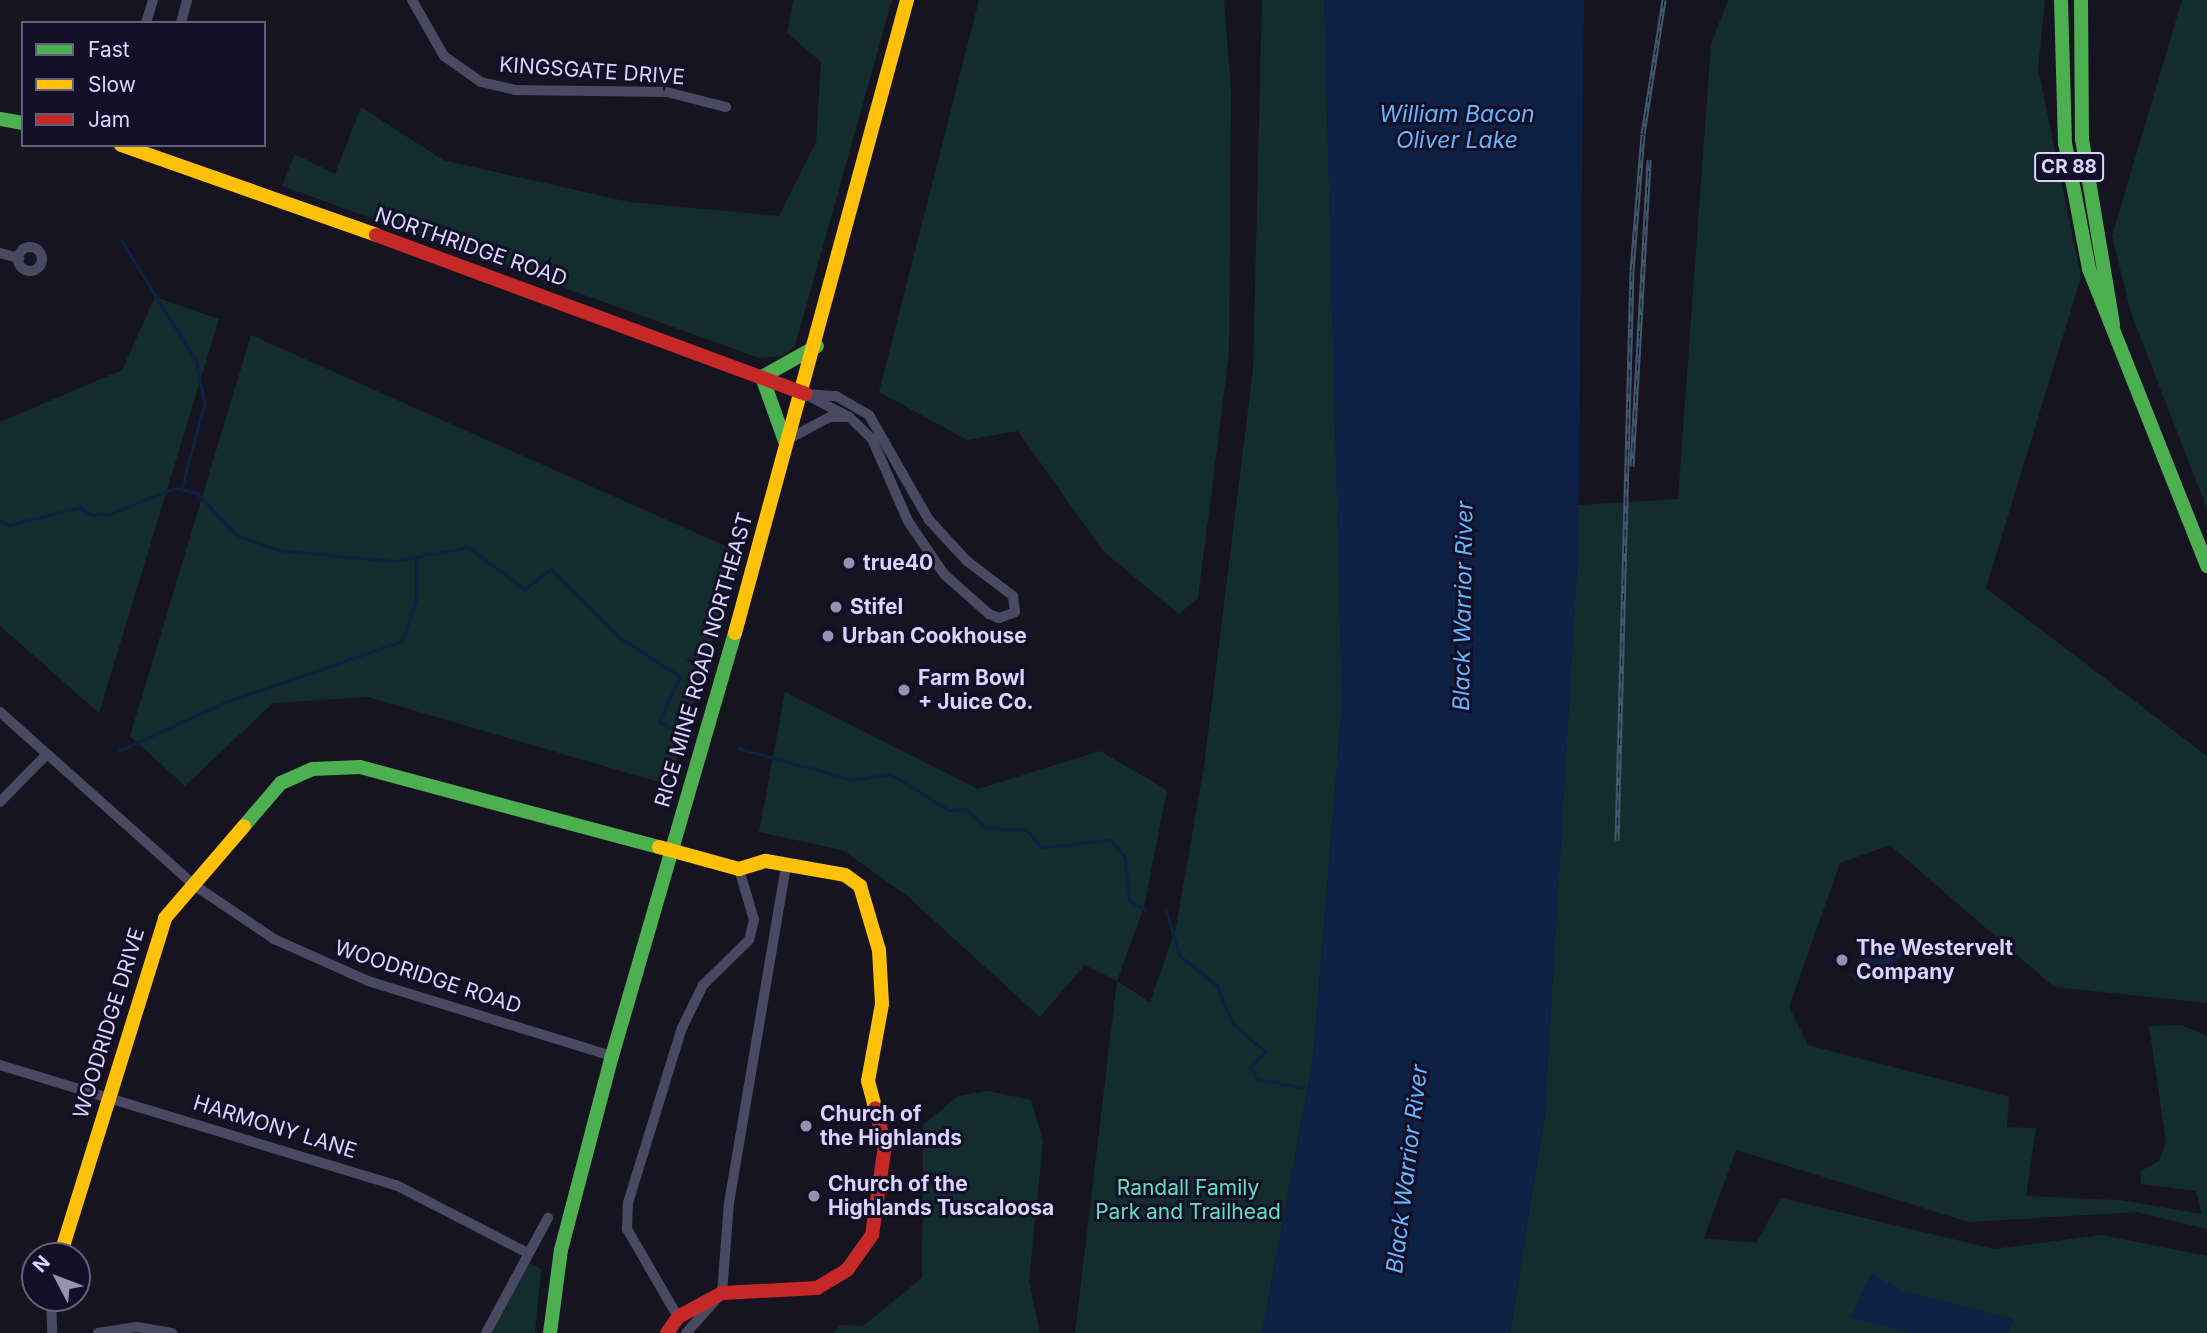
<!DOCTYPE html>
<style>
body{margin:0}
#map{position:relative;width:2207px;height:1333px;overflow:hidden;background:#161421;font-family:Inter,sans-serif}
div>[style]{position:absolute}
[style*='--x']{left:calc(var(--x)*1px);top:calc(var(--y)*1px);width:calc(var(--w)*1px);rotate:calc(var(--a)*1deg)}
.green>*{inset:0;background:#132c2d}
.water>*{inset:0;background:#0d2144}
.stream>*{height:2.5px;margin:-1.25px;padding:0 1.25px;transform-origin:1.25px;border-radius:1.25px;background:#0d2144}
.street>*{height:10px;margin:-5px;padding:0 5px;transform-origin:5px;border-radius:5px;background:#4a4962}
.street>.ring{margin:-5px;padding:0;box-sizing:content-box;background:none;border:10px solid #4a4962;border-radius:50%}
.fast>*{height:14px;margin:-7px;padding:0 7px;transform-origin:7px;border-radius:7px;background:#4caf50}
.slow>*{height:14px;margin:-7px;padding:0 7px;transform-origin:7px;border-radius:7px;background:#ffc107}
.jam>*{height:14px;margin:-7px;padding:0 7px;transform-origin:7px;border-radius:7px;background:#c62828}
.rail>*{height:5px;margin-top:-2.5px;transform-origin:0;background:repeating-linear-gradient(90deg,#130f26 0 8px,#43596b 0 16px);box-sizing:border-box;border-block:2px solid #43596b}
.dots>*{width:19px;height:19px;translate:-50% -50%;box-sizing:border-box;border:4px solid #130f26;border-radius:50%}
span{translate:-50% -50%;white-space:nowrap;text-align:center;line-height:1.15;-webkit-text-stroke:6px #130f26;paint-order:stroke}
.shield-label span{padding:2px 5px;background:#130f26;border:2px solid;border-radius:5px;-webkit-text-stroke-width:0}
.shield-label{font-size:19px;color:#d9d4ff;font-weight:700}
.street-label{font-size:21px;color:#d9d4ff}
.poi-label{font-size:21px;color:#d9d4ff;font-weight:700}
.left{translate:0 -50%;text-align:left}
.park-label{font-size:21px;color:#5fe0c0}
.water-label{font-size:23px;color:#62b6ff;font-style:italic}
.legend{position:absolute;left:21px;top:21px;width:245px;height:126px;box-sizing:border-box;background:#130f26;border:2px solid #625e7d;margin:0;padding:9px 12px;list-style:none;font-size:21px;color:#d9d4ff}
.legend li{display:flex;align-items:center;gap:14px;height:35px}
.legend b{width:35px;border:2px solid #625e7d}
.north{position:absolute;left:21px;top:1242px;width:70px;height:70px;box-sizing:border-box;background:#130f26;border:2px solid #625e7d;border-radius:50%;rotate:312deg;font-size:19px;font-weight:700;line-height:28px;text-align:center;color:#d9d4ff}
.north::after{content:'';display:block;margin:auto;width:24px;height:32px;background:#9591b1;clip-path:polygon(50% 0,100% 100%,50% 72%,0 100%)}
</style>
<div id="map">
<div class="green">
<div style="clip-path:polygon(793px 0,892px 0,795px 346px,783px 356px,759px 358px,282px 186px,295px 154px,335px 174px,361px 107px,443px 160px,629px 202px,779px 216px,816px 142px,821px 62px,787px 33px)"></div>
<div style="clip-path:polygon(979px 0,1224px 0,1231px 91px,1229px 354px,1198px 598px,1179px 614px,1103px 551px,1018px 431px,967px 440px,879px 392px)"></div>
<div style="clip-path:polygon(1262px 0,1324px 0,1331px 134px,1342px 704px,1313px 1060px,1262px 1333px,1075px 1333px,1117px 981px,1085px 965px,1040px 1017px,905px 894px,842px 850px,759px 832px,785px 692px,978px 789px,1100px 751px,1167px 790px,1144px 907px,1117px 981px,1150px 1002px,1176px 928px,1204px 766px,1253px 369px)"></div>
<div style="clip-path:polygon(1728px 0,2045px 0,2038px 68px,2081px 277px,1986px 588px,2207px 756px,2207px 1003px,2054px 987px,1890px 845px,1840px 863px,1789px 1007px,1808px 1045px,2009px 1097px,2007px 1127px,2036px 1128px,2026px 1196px,2119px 1200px,2202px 1214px,2196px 1191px,2141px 1184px,2141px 1171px,2159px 1161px,2166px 1142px,2149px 1026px,2181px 1025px,2207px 1036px,2207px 1229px,2137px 1212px,1969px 1222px,1736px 1150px,1704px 1238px,1756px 1243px,1781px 1198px,1994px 1249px,2102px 1235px,2207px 1256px,2207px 1333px,1510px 1333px,1545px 1112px,1578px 505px,1678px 499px,1711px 44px)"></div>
<div style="clip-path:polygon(2182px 0,2207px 0,2207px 509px,2131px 313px,2112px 236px)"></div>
<div style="clip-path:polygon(155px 297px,219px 319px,99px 713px,0 626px,0 422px,122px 370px)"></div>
<div style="clip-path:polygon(251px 335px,739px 552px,669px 785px,368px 697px,273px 703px,185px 786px,130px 736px)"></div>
<div style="clip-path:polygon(987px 1091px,1031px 1100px,1043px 1141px,1029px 1281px,1040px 1333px,834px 1333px,840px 1325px,863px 1326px,922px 1278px,923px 1125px,958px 1096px)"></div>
<div style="clip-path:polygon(529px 1263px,541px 1269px,535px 1333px,492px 1333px)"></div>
</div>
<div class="water">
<div style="clip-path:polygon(1324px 0,1584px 0,1578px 555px,1545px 1112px,1510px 1333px,1262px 1333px,1313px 1060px,1342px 704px)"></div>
<div style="clip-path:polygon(1874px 941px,1912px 948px,1890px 965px,1894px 978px,1873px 970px,1863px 984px,1856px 983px,1851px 974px,1857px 975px,1862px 953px)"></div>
<div style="clip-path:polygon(1871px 1274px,1904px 1291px,2013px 1319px,2008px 1333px,1911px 1333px,1851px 1318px)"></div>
</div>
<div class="stream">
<div style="--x:122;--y:241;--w:141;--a:58.3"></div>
<div style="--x:196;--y:361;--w:43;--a:77.9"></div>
<div style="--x:205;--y:403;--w:89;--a:105"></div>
<div style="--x:0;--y:521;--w:10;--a:24"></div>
<div style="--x:9;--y:525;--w:73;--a:-14.2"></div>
<div style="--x:80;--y:507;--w:14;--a:34"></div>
<div style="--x:92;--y:515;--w:17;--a:-3"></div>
<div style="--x:109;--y:514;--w:71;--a:-21.5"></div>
<div style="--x:175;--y:488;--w:23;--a:13"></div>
<div style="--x:197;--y:493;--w:58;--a:46.4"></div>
<div style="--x:237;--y:535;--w:44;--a:20.1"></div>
<div style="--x:278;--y:550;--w:118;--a:5.4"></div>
<div style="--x:395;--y:561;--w:74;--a:-10.9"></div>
<div style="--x:468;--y:547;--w:71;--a:36.4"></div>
<div style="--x:525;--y:589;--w:33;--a:-38"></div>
<div style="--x:551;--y:569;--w:100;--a:44.6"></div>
<div style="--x:622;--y:639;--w:69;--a:32.5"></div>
<div style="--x:680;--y:676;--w:50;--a:113.5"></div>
<div style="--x:660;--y:722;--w:24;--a:28"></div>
<div style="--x:738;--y:748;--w:119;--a:15.5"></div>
<div style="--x:853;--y:780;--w:38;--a:-9"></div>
<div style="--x:891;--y:774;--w:68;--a:31.8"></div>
<div style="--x:949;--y:810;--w:17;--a:-3"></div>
<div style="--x:966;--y:809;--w:26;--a:43"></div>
<div style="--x:985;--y:827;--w:42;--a:4.1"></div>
<div style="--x:1027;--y:830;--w:23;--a:49"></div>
<div style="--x:1042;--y:847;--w:69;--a:-5.8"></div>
<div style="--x:1111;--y:840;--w:22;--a:51"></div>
<div style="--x:1125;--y:857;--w:44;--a:83.5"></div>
<div style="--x:1130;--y:901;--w:18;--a:29"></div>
<div style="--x:119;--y:751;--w:115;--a:-24.8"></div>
<div style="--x:223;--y:703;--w:189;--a:-19.1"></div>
<div style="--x:402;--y:641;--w:44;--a:-71.6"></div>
<div style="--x:416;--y:599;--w:42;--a:-90"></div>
<div style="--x:1166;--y:910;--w:48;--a:73.1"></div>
<div style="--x:1180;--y:956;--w:47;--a:38.1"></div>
<div style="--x:1217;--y:985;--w:42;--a:67.7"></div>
<div style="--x:1233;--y:1024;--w:43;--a:40.3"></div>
<div style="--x:1266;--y:1052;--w:21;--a:135"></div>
<div style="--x:1251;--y:1067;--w:13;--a:63"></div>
<div style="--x:1257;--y:1079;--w:54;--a:10.7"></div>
</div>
<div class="street">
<div style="--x:412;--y:0;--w:64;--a:60.3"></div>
<div style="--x:444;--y:56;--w:45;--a:35.1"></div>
<div style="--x:481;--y:82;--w:35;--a:13"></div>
<div style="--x:515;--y:90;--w:152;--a:0.8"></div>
<div style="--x:667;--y:92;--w:61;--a:14.3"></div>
<div style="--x:146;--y:23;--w:24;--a:-73"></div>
<div style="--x:181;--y:23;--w:24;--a:-75"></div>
<div class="ring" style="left:18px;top:247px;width:14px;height:14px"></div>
<div style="--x:0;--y:253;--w:20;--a:15"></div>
<div style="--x:805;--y:394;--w:31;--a:4"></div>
<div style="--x:836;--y:396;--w:38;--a:30"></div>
<div style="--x:869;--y:415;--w:121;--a:60.3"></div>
<div style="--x:929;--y:520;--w:56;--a:47.2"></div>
<div style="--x:967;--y:561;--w:58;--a:37.3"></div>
<div style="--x:1013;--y:596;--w:16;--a:83"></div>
<div style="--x:1015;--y:612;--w:17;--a:159"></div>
<div style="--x:999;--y:618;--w:11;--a:-158"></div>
<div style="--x:989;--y:614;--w:60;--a:-138.4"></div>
<div style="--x:944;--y:574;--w:64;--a:-124.2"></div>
<div style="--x:908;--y:521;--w:90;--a:-113.7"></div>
<div style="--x:872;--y:439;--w:32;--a:-136"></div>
<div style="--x:849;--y:417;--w:50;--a:-152.4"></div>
<div style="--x:792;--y:437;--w:43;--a:-27.8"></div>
<div style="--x:830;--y:417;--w:15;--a:0"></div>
<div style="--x:0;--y:712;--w:260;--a:41.7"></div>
<div style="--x:194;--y:885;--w:97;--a:34"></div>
<div style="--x:274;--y:939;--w:103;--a:24.1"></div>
<div style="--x:368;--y:981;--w:255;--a:17.1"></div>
<div style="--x:0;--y:802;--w:67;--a:-45.6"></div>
<div style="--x:0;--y:1065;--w:414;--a:16.9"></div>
<div style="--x:396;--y:1185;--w:148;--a:27.3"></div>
<div style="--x:51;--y:1298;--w:35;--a:88"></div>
<div style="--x:678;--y:1317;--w:102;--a:-120.1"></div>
<div style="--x:627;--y:1229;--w:26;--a:-88"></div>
<div style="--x:628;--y:1203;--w:183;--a:-72.9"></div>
<div style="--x:682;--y:1028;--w:48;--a:-64"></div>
<div style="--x:703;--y:985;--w:64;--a:-44.4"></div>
<div style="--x:749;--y:940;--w:21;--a:-76"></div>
<div style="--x:754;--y:920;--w:53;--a:-106.4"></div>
<div style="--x:98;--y:1333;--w:39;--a:-9"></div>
<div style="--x:137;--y:1327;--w:36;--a:10"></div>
<div style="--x:486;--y:1333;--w:131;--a:-61.7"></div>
<div style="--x:686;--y:1333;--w:54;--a:-48"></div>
<div style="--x:722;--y:1293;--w:90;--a:-85.6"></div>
<div style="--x:729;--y:1203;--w:343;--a:-80.4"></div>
</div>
<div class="fast">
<div style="--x:2061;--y:0;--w:143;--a:88.4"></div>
<div style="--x:2065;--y:143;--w:128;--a:79.2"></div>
<div style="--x:2089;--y:269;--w:320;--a:68.3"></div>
<div style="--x:2081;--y:0;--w:139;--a:89.6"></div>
<div style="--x:2082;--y:139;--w:188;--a:80.5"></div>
<div style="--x:0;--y:119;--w:23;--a:10"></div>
<div style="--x:786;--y:444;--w:71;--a:-109.7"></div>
<div style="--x:762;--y:377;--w:63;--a:-29.4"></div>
<div style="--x:244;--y:826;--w:57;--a:-49.3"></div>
<div style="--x:281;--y:783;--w:35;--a:-24"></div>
<div style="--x:313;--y:769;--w:47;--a:-2.4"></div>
<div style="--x:360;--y:767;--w:310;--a:15"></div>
<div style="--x:550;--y:1333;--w:84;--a:-82.5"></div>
<div style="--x:561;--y:1250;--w:201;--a:-75.3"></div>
<div style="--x:612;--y:1056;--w:441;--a:-73.8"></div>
</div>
<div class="slow">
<div style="--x:121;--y:145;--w:270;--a:19.4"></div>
<div style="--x:735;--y:633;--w:656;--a:-74.8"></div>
<div style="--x:659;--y:847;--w:83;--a:15.4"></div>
<div style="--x:739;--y:869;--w:28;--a:-17"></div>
<div style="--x:766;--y:861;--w:80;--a:10"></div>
<div style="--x:845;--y:875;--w:19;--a:36"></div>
<div style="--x:860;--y:886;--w:67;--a:73.5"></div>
<div style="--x:879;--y:950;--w:54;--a:86.8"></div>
<div style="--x:882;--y:1004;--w:78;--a:100.3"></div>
<div style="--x:868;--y:1081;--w:28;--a:75"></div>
<div style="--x:60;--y:1256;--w:354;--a:-72.7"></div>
<div style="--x:165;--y:918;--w:121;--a:-49.3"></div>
</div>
<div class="jam">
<div style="--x:376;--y:235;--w:458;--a:20.3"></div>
<div style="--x:667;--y:1333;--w:19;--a:-55"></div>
<div style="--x:678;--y:1317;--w:50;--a:-28.6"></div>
<div style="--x:722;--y:1293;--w:95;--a:-3"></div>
<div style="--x:817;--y:1288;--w:35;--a:-31"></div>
<div style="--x:847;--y:1270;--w:43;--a:-54.5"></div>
<div style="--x:872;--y:1235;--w:91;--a:-81.8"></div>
<div style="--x:885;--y:1145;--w:38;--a:-105"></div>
</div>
<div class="rail">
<div style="--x:1632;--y:466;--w:307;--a:-86.8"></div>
<div style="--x:1617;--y:840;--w:569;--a:-88.49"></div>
<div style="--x:1632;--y:271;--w:137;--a:-85.4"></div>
<div style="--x:1643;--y:134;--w:136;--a:-81.1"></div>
</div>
<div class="dots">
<div style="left:849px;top:563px;background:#9591b1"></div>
<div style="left:836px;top:607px;background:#9591b1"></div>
<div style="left:828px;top:636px;background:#9591b1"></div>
<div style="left:904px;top:690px;background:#9591b1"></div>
<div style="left:1842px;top:960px;background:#9591b1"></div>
<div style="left:806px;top:1126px;background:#9591b1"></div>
<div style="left:814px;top:1196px;background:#9591b1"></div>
</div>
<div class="shield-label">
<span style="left:2069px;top:167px">CR 88</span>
</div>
<div class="street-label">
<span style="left:592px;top:71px;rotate:4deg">KINGSGATE DRIVE</span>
<span style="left:471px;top:247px;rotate:19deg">NORTHRIDGE ROAD</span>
<span style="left:704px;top:660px;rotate:-74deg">RICE MINE ROAD NORTHEAST</span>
<span style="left:428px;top:977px;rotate:18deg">WOODRIDGE ROAD</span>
<span style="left:109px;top:1023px;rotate:-73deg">WOODRIDGE DRIVE</span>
<span style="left:275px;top:1127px;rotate:17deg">HARMONY LANE</span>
</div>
<div class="poi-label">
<span class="left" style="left:863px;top:563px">true40</span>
<span class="left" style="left:850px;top:607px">Stifel</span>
<span class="left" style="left:842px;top:636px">Urban Cookhouse</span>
<span class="left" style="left:918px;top:690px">Farm Bowl<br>+ Juice Co.</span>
<span class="left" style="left:1856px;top:960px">The Westervelt<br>Company</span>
<span class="left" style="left:820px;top:1126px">Church of<br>the Highlands</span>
<span class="left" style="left:828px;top:1196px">Church of the<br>Highlands Tuscaloosa</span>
</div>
<div class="park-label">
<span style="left:1188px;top:1200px">Randall Family<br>Park and Trailhead</span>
</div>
<div class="water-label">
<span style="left:1457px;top:127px">William Bacon<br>Oliver Lake</span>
<span style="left:1463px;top:606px;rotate:-89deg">Black Warrior River</span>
<span style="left:1407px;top:1169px;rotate:-83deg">Black Warrior River</span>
</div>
<ul class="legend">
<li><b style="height:9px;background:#4caf50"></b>Fast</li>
<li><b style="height:9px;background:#ffc107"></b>Slow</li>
<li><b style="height:9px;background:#c62828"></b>Jam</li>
</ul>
<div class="north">N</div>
</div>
